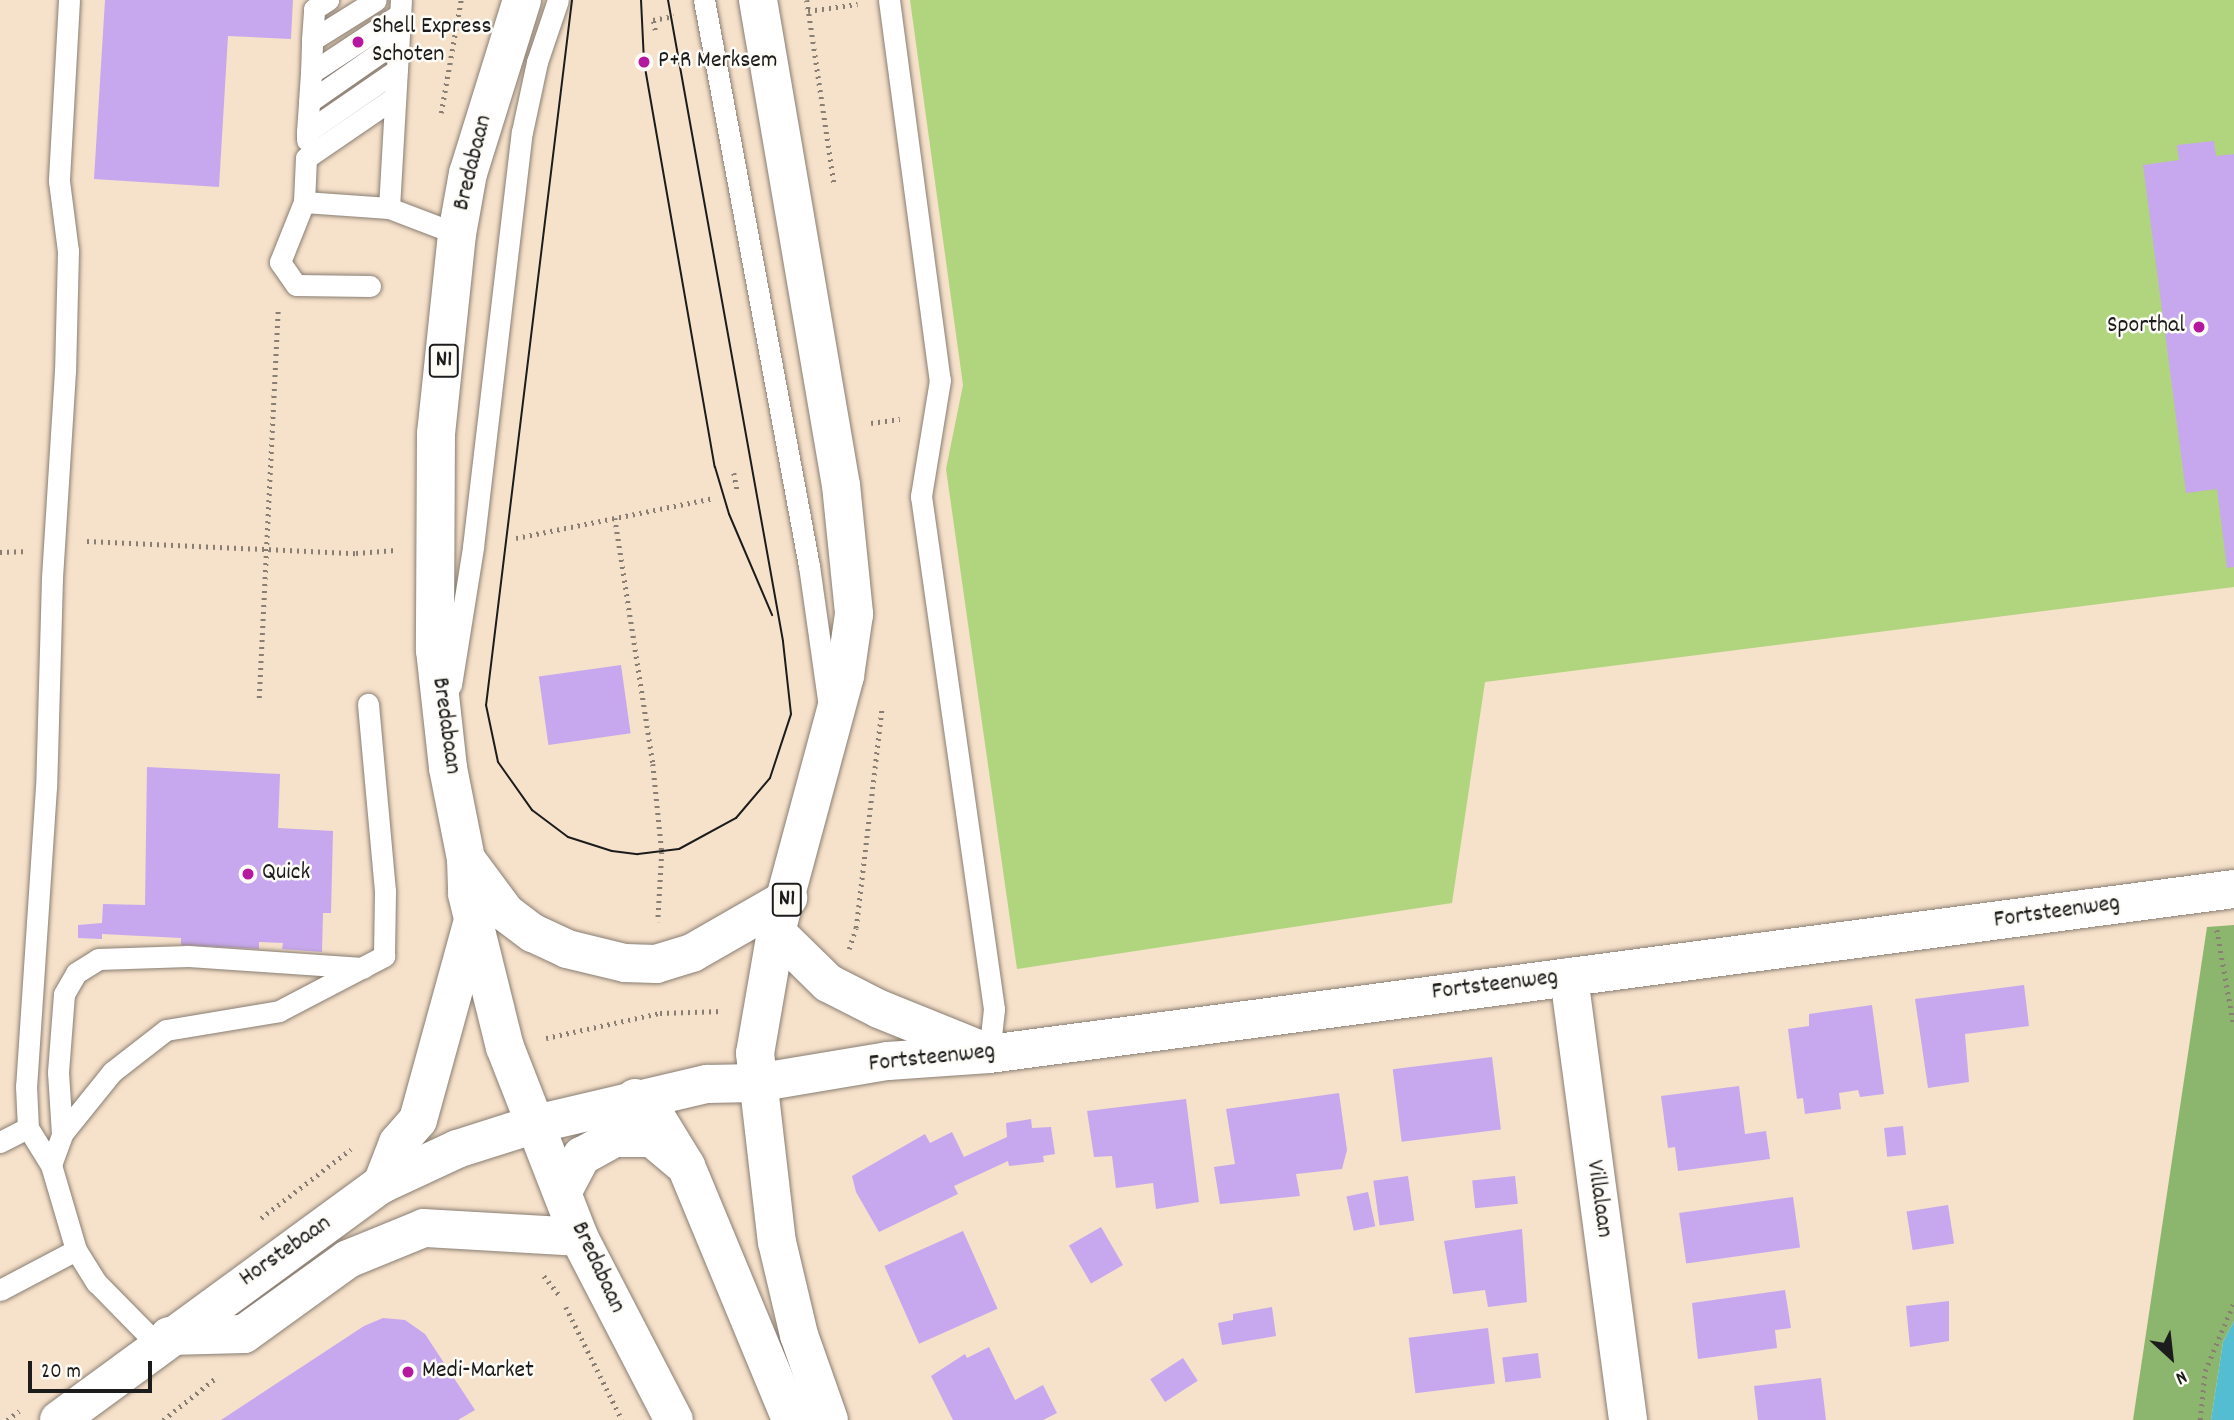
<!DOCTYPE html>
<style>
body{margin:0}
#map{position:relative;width:2234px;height:1420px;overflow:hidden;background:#f6e1ca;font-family:Dekko,sans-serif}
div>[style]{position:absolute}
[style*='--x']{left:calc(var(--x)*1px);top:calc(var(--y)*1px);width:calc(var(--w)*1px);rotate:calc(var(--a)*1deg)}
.green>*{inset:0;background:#b0d57e}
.forest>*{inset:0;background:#8cb66d}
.water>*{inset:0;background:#55bdd1}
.building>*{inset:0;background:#c7a8ee;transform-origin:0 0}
.path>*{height:4.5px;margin-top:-2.25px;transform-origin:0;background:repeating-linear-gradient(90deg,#897e73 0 2px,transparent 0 7px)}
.roads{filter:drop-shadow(0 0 2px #897e73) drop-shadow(0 0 2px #897e73)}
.lane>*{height:21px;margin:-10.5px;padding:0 10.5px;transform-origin:10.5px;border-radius:10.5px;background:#fff}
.street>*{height:38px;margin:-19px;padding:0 19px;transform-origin:19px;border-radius:19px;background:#fff}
.secondary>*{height:38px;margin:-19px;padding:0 19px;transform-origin:19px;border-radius:19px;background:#fff}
.primary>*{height:38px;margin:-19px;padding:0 19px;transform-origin:19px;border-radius:19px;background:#fff}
.tram>*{height:2px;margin:-1px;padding:0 1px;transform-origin:1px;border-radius:1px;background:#1c1c1c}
.dots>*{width:19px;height:19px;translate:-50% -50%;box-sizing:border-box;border:4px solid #fdfcf7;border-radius:50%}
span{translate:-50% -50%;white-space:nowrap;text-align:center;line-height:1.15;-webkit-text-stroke:5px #fdfcf7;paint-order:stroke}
.shield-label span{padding:2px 5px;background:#fdfcf7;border:2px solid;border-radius:5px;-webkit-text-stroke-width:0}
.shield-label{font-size:23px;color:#1c1c1c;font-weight:700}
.poi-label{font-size:24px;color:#1c1c1c}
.left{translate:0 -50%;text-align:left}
.right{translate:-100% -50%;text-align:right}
.street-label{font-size:24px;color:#1c1c1c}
.north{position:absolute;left:2136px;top:1322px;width:70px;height:70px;-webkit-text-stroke:5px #fdfcf7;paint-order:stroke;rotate:153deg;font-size:19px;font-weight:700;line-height:28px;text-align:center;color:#1c1c1c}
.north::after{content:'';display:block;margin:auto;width:24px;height:32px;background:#1c1c1c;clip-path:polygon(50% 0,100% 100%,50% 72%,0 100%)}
.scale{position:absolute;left:28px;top:1361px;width:124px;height:32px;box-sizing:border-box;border:4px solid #1c1c1c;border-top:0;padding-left:9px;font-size:21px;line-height:24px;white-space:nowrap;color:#1c1c1c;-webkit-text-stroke:5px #fdfcf7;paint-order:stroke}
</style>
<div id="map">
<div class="green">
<div style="clip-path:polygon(910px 0,2234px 0,2234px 587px,1485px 682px,1452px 903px,1017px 969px,946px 469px,963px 385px)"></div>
</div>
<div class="forest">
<div style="clip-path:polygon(2234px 925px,2234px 1321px,2223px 1342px,2211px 1420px,2133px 1420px,2207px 927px)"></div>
</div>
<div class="water">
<div style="clip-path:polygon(2234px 1321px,2234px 1420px,2211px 1420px,2223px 1342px)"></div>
</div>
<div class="building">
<div style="clip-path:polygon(105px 0,293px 0,291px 39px,228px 36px,219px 187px,94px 179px)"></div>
<div style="clip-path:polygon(2214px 141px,2216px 156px,2234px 154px,2234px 567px,2227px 568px,2217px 489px,2186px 493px,2143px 165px,2179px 160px,2177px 145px)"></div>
<div style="left:621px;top:665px;width:69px;height:83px;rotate:82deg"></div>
<div style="clip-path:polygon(147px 767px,280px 774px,278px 828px,333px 831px,331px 913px,323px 913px,322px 952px,282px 949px,283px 943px,259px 942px,259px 949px,181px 945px,181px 938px,102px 934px,102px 939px,78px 938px,78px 925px,102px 923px,103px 904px,145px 905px)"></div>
<div style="clip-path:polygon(2024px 985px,2029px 1026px,1965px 1034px,1969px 1082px,1928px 1088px,1915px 999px)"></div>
<div style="clip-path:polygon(1872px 1005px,1884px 1094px,1860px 1097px,1858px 1090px,1839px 1093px,1841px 1109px,1805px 1114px,1803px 1098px,1797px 1099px,1788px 1029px,1809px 1026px,1809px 1014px)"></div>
<div style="left:1492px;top:1057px;width:73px;height:100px;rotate:83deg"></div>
<div style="clip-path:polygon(1739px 1086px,1745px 1134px,1766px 1131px,1770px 1159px,1678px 1171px,1675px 1147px,1668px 1148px,1661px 1096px)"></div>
<div style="clip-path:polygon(1339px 1093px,1347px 1150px,1342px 1169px,1296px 1174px,1300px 1196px,1220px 1204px,1214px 1167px,1235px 1164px,1226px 1109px)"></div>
<div style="clip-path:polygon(1186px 1099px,1199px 1202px,1156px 1209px,1153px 1183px,1116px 1188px,1112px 1156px,1094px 1157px,1087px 1111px)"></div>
<div style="clip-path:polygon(1031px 1119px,1032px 1128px,1051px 1127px,1055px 1154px,1043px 1156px,1044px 1162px,1009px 1166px,1008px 1161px,954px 1186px,958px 1194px,879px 1232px,856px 1192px,852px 1176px,925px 1134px,930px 1143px,952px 1132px,964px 1157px,1007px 1137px,1006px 1123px)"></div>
<div style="left:1903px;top:1126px;width:29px;height:19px;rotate:84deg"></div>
<div style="left:1408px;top:1176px;width:45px;height:35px;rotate:82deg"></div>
<div style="left:1515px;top:1176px;width:28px;height:43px;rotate:84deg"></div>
<div style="left:1368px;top:1192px;width:35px;height:22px;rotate:78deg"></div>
<div style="left:1793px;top:1197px;width:51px;height:115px;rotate:82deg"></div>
<div style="left:1948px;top:1205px;width:39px;height:42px;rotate:81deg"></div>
<div style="left:1101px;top:1227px;width:44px;height:37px;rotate:60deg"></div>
<div style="clip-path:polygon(1522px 1229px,1527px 1302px,1488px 1307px,1485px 1290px,1453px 1294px,1444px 1241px)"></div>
<div style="left:963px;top:1231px;width:85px;height:86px;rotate:66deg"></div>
<div style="clip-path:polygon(1785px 1290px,1791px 1328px,1775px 1330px,1777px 1348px,1698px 1359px,1692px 1303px)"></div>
<div style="clip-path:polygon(1949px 1301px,1949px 1341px,1910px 1347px,1906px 1306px)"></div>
<div style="clip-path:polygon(1272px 1307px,1276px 1336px,1222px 1345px,1218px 1323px,1233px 1320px,1233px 1314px)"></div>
<div style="clip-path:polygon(383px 1318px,405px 1320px,425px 1334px,475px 1410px,458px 1420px,221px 1420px,364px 1326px)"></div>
<div style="left:1488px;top:1328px;width:56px;height:80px;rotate:83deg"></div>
<div style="clip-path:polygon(989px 1347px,1015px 1400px,1043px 1385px,1057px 1413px,1043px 1420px,953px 1420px,931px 1376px,965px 1354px,967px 1358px)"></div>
<div style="left:1538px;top:1353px;width:25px;height:36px;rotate:83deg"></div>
<div style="left:1183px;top:1358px;width:27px;height:39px;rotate:57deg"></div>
<div style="clip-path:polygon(1821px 1378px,1826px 1420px,1758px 1420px,1754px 1386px)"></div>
</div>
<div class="path">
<div style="--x:807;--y:0;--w:185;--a:81.6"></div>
<div style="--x:808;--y:11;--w:50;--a:-8"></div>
<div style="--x:655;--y:30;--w:10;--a:-101"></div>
<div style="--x:653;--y:20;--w:21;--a:-11"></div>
<div style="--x:441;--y:113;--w:115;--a:-80"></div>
<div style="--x:871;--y:423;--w:29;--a:-8"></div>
<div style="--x:734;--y:473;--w:20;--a:79"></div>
<div style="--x:615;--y:518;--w:249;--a:81.2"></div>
<div style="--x:653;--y:764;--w:88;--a:84.2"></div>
<div style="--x:662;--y:852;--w:70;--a:93.3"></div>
<div style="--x:516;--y:538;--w:202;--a:-11.4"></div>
<div style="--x:87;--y:541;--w:269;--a:2.6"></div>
<div style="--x:356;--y:553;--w:40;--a:-4.3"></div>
<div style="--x:0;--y:552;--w:23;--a:-2"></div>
<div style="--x:259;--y:698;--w:387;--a:-87.2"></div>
<div style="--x:2217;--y:930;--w:97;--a:80"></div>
<div style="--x:849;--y:949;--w:22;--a:-72"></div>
<div style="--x:856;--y:928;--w:222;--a:-83.3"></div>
<div style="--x:546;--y:1038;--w:117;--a:-12.4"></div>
<div style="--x:660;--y:1013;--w:63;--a:-1.8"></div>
<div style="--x:261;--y:1218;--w:113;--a:-37.5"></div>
<div style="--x:544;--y:1276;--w:26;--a:51"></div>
<div style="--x:566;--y:1307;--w:126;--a:63.6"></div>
<div style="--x:7;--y:1420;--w:15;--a:-37"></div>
<div style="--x:163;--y:1420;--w:69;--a:-38.5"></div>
<div style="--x:2200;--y:1420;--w:49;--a:-84.2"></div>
<div style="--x:2205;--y:1371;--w:75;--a:-67.2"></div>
</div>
<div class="roads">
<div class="lane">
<div style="--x:69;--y:0;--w:181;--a:93.2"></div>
<div style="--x:59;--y:181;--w:71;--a:82.7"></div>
<div style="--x:68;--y:251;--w:120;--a:91.4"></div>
<div style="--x:65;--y:371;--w:207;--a:93.6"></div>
<div style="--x:52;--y:578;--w:209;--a:91.6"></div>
<div style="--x:46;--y:787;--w:300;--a:93.8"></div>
<div style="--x:26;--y:1086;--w:42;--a:87.3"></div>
<div style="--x:28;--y:1128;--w:44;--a:58.1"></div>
<div style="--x:51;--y:1165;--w:89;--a:73.6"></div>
<div style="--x:76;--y:1250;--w:39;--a:58"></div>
<div style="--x:97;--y:1283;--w:86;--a:45.5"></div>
<div style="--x:704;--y:0;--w:576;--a:79.49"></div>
<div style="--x:809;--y:566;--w:142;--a:81.9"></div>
<div style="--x:889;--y:0;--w:383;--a:82.4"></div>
<div style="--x:940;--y:380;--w:118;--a:99.3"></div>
<div style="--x:921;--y:496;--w:518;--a:81.9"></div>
<div style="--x:994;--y:1009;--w:45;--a:96.3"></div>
<div style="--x:312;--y:40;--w:31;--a:-86"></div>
<div style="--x:314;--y:9;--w:17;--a:-33"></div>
<div style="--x:311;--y:73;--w:33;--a:-88"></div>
<div style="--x:312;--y:40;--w:75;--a:-32"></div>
<div style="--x:309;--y:102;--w:29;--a:-86"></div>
<div style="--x:311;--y:73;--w:107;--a:-33.5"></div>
<div style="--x:307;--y:132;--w:30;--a:-86"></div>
<div style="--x:309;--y:102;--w:108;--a:-34.9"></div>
<div style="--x:307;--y:140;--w:8;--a:-90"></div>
<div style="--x:307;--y:132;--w:109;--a:-34.6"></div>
<div style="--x:304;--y:202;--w:44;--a:-87.4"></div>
<div style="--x:306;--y:158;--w:108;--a:-34.4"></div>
<div style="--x:389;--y:208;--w:208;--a:-86.7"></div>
<div style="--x:370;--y:286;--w:74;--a:-179.2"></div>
<div style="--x:296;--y:285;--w:28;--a:-125"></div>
<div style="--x:280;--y:262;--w:65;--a:-68.2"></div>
<div style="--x:304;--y:202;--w:85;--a:4"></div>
<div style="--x:389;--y:208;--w:73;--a:20.9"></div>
<div style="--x:451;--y:685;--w:140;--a:-80.9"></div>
<div style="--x:473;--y:547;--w:418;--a:-83.3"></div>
<div style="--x:522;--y:132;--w:72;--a:-77.9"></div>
<div style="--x:537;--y:62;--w:65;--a:-71.3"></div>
<div style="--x:62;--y:1134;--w:62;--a:-93.7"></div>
<div style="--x:58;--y:1072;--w:78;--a:-85.6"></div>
<div style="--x:64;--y:994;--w:24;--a:-60"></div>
<div style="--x:76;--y:973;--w:26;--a:-32"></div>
<div style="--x:98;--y:959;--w:90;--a:-1.9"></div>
<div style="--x:188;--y:956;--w:175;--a:3.9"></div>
<div style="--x:0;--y:1142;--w:31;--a:-27"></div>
<div style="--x:51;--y:1165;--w:33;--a:-70"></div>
<div style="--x:62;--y:1134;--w:80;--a:-51.1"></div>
<div style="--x:112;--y:1072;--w:68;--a:-37.9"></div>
<div style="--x:166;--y:1030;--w:115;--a:-9.5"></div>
<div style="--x:279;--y:1011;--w:119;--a:-27.6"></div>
<div style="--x:384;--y:956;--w:65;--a:-89.1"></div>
<div style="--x:385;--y:891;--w:188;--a:-95.2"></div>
<div style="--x:0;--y:1290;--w:86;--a:-27.8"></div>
</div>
<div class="street">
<div style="--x:466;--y:859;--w:67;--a:53.5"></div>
<div style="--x:506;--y:913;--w:34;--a:37"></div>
<div style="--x:533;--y:933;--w:38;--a:25"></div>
<div style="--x:567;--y:949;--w:60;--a:13.6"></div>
<div style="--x:625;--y:963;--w:31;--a:2"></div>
<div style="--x:656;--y:964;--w:38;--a:-17"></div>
<div style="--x:692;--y:953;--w:111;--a:-29.8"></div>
<div style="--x:776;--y:932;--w:73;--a:44.4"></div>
<div style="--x:828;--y:983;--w:57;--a:27"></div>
<div style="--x:879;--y:1009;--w:110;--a:21.9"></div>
<div style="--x:1569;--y:977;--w:447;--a:82.4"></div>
<div style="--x:756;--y:1083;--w:134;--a:-9.5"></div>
<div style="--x:888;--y:1061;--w:101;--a:-4"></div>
<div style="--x:989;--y:1054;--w:1256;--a:-7.55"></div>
</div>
<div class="secondary">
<div style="--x:382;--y:1184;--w:44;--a:-68.7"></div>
<div style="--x:398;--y:1143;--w:30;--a:-49"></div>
<div style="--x:418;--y:1120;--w:206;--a:-74.6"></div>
<div style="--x:169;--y:1336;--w:75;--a:-1.5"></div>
<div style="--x:244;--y:1334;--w:128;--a:-35.8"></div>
<div style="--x:348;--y:1259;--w:82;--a:-22.2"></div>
<div style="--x:424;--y:1228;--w:155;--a:3.3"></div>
<div style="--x:59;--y:1420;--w:400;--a:-36.2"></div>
<div style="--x:382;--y:1184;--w:83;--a:-25"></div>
<div style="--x:457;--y:1149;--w:83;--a:-17.6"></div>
<div style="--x:536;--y:1124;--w:176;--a:-13.2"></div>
<div style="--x:707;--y:1084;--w:49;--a:-1.2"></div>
</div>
<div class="primary">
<div style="--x:522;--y:0;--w:181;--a:107.3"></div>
<div style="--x:468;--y:173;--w:62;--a:100.2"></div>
<div style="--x:457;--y:234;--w:200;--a:96"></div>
<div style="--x:436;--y:433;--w:217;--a:90.3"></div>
<div style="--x:435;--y:650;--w:119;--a:83.7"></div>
<div style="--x:448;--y:768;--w:93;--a:78.8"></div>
<div style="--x:466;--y:859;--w:35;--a:88"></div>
<div style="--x:467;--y:894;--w:158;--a:76.1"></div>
<div style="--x:505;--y:1047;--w:204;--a:68.7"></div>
<div style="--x:579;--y:1237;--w:206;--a:62.6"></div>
<div style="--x:758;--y:0;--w:492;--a:80.3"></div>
<div style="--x:841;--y:485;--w:130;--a:84.2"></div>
<div style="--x:854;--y:614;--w:63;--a:98.3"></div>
<div style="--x:845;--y:676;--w:265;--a:105.1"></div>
<div style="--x:776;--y:932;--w:123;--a:99.8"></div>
<div style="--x:755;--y:1053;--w:190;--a:83.4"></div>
<div style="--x:777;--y:1242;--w:96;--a:76.7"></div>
<div style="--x:799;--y:1335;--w:90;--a:70.6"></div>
<div style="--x:635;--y:1098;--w:14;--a:25"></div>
<div style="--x:648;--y:1104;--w:73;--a:58.5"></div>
<div style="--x:686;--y:1166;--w:275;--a:67.5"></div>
<div style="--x:563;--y:1191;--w:40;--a:-62"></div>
<div style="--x:582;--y:1156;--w:38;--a:-29"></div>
<div style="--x:615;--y:1138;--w:37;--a:0"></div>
<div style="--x:652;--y:1138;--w:38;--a:40"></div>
</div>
</div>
<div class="tram">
<div style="--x:572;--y:0;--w:710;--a:96.95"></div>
<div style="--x:486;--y:705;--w:58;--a:78.1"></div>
<div style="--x:498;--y:762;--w:59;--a:54.7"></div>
<div style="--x:532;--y:810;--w:45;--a:36.9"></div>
<div style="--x:568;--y:837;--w:46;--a:17.7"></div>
<div style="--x:612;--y:851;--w:26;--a:7"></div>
<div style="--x:638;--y:854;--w:41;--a:-7"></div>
<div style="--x:679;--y:849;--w:65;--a:-28.5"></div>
<div style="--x:736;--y:818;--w:52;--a:-49.6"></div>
<div style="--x:770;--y:778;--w:67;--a:-71.8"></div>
<div style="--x:791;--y:714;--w:73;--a:-96.3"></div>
<div style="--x:783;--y:641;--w:651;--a:-100.17"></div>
<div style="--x:641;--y:0;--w:62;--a:87.2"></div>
<div style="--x:644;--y:62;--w:411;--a:80.1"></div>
<div style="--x:715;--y:467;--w:49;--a:73.4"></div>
<div style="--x:729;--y:514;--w:110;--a:66.9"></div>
</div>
<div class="dots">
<div style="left:358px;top:42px;background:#b5179e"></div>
<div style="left:644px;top:62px;background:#b5179e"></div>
<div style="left:2199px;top:327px;background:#b5179e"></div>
<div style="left:248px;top:874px;background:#b5179e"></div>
<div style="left:408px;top:1372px;background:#b5179e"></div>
</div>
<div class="shield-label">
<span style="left:444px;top:361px">N1</span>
<span style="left:787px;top:900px">N1</span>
</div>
<div class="poi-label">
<span class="left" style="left:372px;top:42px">Shell Express<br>Schoten</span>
<span class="left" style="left:658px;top:62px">P+R Merksem</span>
<span class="right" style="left:2185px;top:327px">Sporthal</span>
<span class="left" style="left:262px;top:874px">Quick</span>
<span class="left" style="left:422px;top:1372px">Medi-Market</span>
</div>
<div class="street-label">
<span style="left:474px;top:163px;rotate:-76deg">Bredabaan</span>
<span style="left:445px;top:726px;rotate:82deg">Bredabaan</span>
<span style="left:2057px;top:913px;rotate:-8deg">Fortsteenweg</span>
<span style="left:1495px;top:986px;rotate:-7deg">Fortsteenweg</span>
<span style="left:932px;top:1059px;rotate:-6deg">Fortsteenweg</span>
<span style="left:1598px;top:1199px;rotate:82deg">Villalaan</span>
<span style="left:286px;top:1252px;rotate:-35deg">Horstebaan</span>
<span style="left:597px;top:1268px;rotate:65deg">Bredabaan</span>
</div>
<div class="north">N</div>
<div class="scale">20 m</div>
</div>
